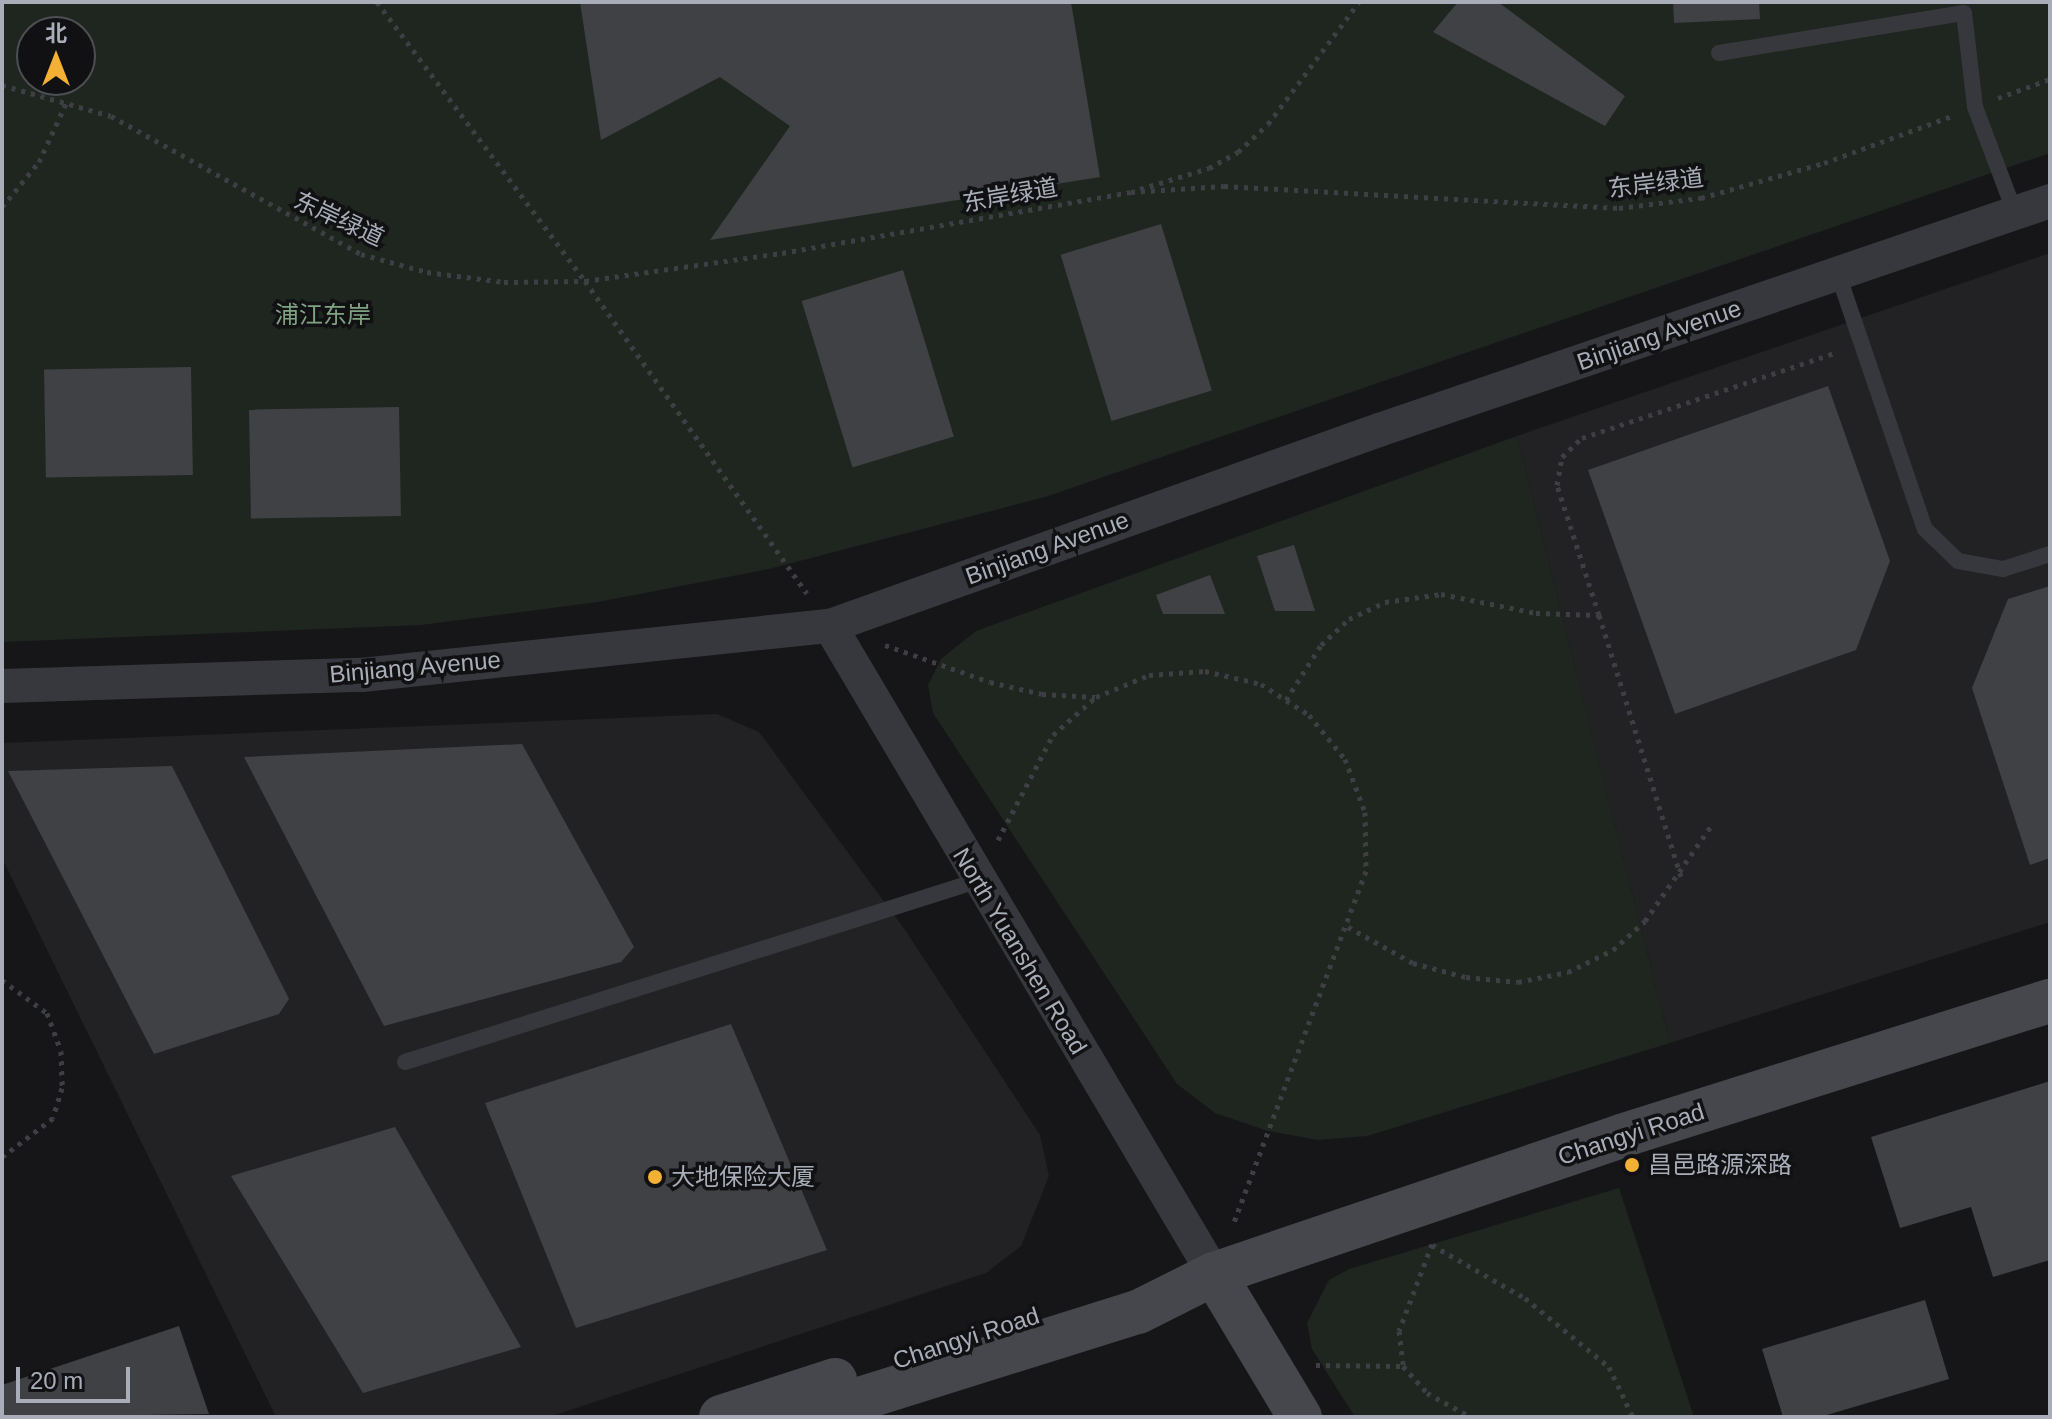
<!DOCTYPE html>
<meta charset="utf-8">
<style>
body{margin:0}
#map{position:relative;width:2052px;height:1419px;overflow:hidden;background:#161618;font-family:Arial,"Noto Sans SC",sans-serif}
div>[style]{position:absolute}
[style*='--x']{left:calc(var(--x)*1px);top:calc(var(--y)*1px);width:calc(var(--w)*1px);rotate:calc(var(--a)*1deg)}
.built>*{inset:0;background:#222225}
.green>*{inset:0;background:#1e261f}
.building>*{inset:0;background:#404145;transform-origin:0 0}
.path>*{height:5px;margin-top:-2.5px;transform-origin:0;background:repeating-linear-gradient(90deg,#3d3f44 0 4px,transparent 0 10px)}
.service>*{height:16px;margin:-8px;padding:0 8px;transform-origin:8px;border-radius:8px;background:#37383d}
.minor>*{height:34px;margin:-17px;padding:0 17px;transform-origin:17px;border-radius:17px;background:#37383d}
.secondary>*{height:44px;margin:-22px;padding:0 22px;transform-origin:22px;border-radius:22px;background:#45474d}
.dots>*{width:22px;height:22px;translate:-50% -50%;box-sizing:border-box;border:4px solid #111113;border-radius:50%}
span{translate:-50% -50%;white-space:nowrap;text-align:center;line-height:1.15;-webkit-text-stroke:7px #111113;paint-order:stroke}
.street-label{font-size:24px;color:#a8adb8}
.park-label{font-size:24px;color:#7fa381}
.poi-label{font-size:24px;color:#a8adb8}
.left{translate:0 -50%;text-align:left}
.frame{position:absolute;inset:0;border:4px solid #a8adb8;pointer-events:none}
.north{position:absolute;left:16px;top:16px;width:80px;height:80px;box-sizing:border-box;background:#111113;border:2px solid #4d4f55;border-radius:50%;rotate:0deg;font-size:22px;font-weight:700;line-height:32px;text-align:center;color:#a8adb8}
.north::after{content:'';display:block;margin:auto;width:28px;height:36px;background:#f2b134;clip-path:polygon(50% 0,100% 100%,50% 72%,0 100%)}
.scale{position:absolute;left:16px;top:1367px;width:114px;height:36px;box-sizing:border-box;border:4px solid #a8adb8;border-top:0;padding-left:10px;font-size:24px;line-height:28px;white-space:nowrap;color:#a8adb8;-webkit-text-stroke:6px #111113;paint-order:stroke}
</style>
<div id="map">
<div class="built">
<div style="clip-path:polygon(2050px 253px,2050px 922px,1670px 1043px,1517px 436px)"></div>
<div style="clip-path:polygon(717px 714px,759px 732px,905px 930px,1040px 1135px,1049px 1176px,1021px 1246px,986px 1273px,549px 1417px,276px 1417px,2px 858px,2px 743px)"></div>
</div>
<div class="green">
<div style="clip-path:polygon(evenodd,2px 2px,2050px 2px,2050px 153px,1045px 497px,769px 569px,598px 602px,421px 625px,2px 642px,2px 2px,32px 32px,80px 32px,80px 80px,32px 80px,32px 32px)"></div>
<div style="clip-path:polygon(1517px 436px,1670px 1043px,1367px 1136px,1318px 1140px,1268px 1131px,1215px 1113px,1177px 1084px,933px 713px,928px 685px,941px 659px,976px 631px)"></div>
<div style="clip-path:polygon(1619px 1188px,1694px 1417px,1355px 1417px,1312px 1349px,1307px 1323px,1329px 1280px,1349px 1269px)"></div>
</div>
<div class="building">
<div style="clip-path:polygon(580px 2px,1071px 2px,1100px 177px,710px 240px,790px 126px,720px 77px,601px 140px)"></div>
<div style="clip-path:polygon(1458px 2px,1498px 2px,1625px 96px,1605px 126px,1433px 32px)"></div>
<div style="clip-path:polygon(1673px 2px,1759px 2px,1760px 19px,1674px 23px)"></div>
<div style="left:1161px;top:224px;width:174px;height:105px;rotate:73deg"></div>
<div style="left:903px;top:270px;width:174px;height:106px;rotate:73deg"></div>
<div style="left:191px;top:367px;width:108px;height:147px;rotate:89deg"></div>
<div style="clip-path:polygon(1828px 386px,1890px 561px,1856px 650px,1675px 714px,1588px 470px)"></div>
<div style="left:399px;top:407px;width:109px;height:150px;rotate:89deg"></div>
<div style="clip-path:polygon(1294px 545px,1315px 611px,1275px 611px,1257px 556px)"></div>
<div style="clip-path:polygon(1210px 575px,1225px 614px,1163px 614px,1156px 595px)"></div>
<div style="clip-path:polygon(2050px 586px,2050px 858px,2030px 865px,1972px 688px,2008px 599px)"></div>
<div style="clip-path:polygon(522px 744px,634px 947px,621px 962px,384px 1026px,244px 757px)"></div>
<div style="clip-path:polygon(172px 766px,289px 999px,279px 1014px,154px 1054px,8px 771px)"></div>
<div style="clip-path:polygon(731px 1024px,827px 1250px,576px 1328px,485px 1103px)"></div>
<div style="clip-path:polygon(2050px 1081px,2050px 1260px,1993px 1277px,1971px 1207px,1900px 1228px,1871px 1137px)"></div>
<div style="clip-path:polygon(395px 1127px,521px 1347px,363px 1393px,231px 1176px)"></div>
<div style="clip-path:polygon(1925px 1300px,1949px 1379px,1820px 1417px,1783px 1417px,1762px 1349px)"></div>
<div style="clip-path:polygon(179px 1326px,209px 1414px,2px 1417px,2px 1385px)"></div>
</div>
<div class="path">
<div style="--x:377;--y:2;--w:348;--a:53.3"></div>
<div style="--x:585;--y:281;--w:383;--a:54.6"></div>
<div style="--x:2;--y:85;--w:113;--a:15.9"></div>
<div style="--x:111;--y:116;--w:286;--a:28.9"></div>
<div style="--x:361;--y:254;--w:68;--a:15.3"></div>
<div style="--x:427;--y:272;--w:78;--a:7.4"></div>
<div style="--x:504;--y:282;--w:81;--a:-0.7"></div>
<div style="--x:585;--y:281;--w:199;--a:-8.1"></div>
<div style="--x:782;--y:253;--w:354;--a:-9.9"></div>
<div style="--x:1131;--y:192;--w:93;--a:-3.7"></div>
<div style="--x:1224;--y:186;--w:396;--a:3.2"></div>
<div style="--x:1619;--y:208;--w:83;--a:-7"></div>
<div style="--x:1701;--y:198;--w:128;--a:-15.9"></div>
<div style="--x:1824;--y:163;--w:136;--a:-20.2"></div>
<div style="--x:1998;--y:98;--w:55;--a:-20.1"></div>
<div style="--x:1140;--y:189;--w:72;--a:-16.9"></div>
<div style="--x:1209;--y:168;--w:33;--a:-29"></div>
<div style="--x:1238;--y:152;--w:41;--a:-43"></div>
<div style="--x:1268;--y:124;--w:152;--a:-53.3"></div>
<div style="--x:2;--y:207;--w:58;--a:-50.6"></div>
<div style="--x:39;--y:162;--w:67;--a:-65.3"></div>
<div style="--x:1599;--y:615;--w:274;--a:72.6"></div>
<div style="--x:885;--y:645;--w:111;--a:19.4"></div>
<div style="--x:990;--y:682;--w:53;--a:13"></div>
<div style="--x:1042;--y:694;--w:53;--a:3.2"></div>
<div style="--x:1286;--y:700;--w:65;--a:-57.5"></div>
<div style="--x:1321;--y:645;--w:38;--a:-43"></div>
<div style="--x:1349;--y:619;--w:40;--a:-25"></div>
<div style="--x:1385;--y:602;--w:57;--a:-8.1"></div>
<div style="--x:1441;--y:594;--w:97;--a:11.3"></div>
<div style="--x:1536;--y:613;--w:63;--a:1.8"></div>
<div style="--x:1599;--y:615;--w:137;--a:-107.9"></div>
<div style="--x:1557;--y:485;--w:28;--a:-80"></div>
<div style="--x:1562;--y:457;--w:28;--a:-44"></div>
<div style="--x:1582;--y:438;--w:269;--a:-18.6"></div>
<div style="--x:998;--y:840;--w:119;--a:-62.4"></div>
<div style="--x:1053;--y:735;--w:57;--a:-41.5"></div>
<div style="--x:1096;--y:697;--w:57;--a:-22.5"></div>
<div style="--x:1149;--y:675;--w:56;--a:-4.1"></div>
<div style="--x:1205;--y:671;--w:57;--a:13.1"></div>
<div style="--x:1261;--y:684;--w:57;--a:32.9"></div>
<div style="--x:1309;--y:715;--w:57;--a:50.7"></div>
<div style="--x:1345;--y:759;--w:57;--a:69.3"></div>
<div style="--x:1365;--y:812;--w:59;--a:89"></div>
<div style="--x:1366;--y:871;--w:377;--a:110.6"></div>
<div style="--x:1348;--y:927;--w:74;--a:29"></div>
<div style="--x:1413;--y:963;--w:55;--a:14.8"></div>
<div style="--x:1466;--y:977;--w:52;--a:5.5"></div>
<div style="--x:1518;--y:982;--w:51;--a:-11.3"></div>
<div style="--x:1568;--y:972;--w:50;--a:-26.1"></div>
<div style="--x:1613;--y:950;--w:43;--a:-42.2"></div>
<div style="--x:1645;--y:921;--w:116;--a:-55.2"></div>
<div style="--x:2;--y:980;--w:56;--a:36.3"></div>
<div style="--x:47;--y:1013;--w:40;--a:69.8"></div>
<div style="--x:61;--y:1051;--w:37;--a:88"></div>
<div style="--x:62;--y:1088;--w:31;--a:107"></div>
<div style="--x:53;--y:1118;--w:64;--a:142.6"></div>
<div style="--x:1432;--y:1244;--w:93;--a:110.8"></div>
<div style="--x:1399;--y:1331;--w:35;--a:83"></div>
<div style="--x:1403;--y:1366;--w:36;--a:48"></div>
<div style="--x:1427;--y:1393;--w:50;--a:28.6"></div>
<div style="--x:1432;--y:1245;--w:107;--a:29.7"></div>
<div style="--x:1525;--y:1298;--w:109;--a:39.4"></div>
<div style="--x:1609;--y:1367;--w:55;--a:64.4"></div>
<div style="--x:1316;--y:1365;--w:87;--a:0.7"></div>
</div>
<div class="service">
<div style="--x:1719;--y:53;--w:248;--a:-9.3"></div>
<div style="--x:1964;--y:13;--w:95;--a:83.3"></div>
<div style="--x:1975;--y:107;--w:113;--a:69.3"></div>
<div style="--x:1838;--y:274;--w:269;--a:71.2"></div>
<div style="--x:1925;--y:529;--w:46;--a:44.1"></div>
<div style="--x:1958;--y:561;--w:46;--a:10.1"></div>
<div style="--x:2003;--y:569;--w:49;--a:-17.7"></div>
<div style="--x:405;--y:1062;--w:600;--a:-17.56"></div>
</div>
<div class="minor">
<div style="--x:830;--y:626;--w:753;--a:59.35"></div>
<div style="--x:2;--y:686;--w:360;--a:-1.8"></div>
<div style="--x:362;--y:675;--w:471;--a:-6"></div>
<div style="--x:830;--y:626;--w:583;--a:-19.65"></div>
<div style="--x:1379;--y:430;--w:709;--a:-18.84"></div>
</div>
<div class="secondary">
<div style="--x:1214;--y:1274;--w:167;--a:59"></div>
<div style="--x:721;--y:1417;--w:120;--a:-18"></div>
<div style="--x:802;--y:1417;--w:352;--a:-17.4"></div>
<div style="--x:1138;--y:1312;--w:85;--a:-26.6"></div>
<div style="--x:1214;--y:1274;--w:430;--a:-18.7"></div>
<div style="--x:1621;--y:1136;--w:450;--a:-17.5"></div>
</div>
<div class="dots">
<div style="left:1632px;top:1165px;background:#f2b134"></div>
<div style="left:655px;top:1177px;background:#f2b134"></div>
</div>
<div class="street-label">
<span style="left:1656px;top:183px;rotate:-7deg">东岸绿道</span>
<span style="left:1010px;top:195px;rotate:-10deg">东岸绿道</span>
<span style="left:339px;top:219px;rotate:25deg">东岸绿道</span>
<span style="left:1659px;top:335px;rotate:-19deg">Binjiang Avenue</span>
<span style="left:1047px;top:548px;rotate:-20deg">Binjiang Avenue</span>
<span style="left:415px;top:667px;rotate:-5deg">Binjiang Avenue</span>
<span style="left:1020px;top:951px;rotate:59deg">North Yuanshen Road</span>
<span style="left:1631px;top:1134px;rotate:-18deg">Changyi Road</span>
<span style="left:966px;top:1338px;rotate:-18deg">Changyi Road</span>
</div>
<div class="park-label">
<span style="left:323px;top:315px">浦江东岸</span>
</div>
<div class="poi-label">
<span class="left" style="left:1648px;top:1165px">昌邑路源深路</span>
<span class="left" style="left:671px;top:1177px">大地保险大厦</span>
</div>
<div class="frame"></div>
<div class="north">北</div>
<div class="scale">20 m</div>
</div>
